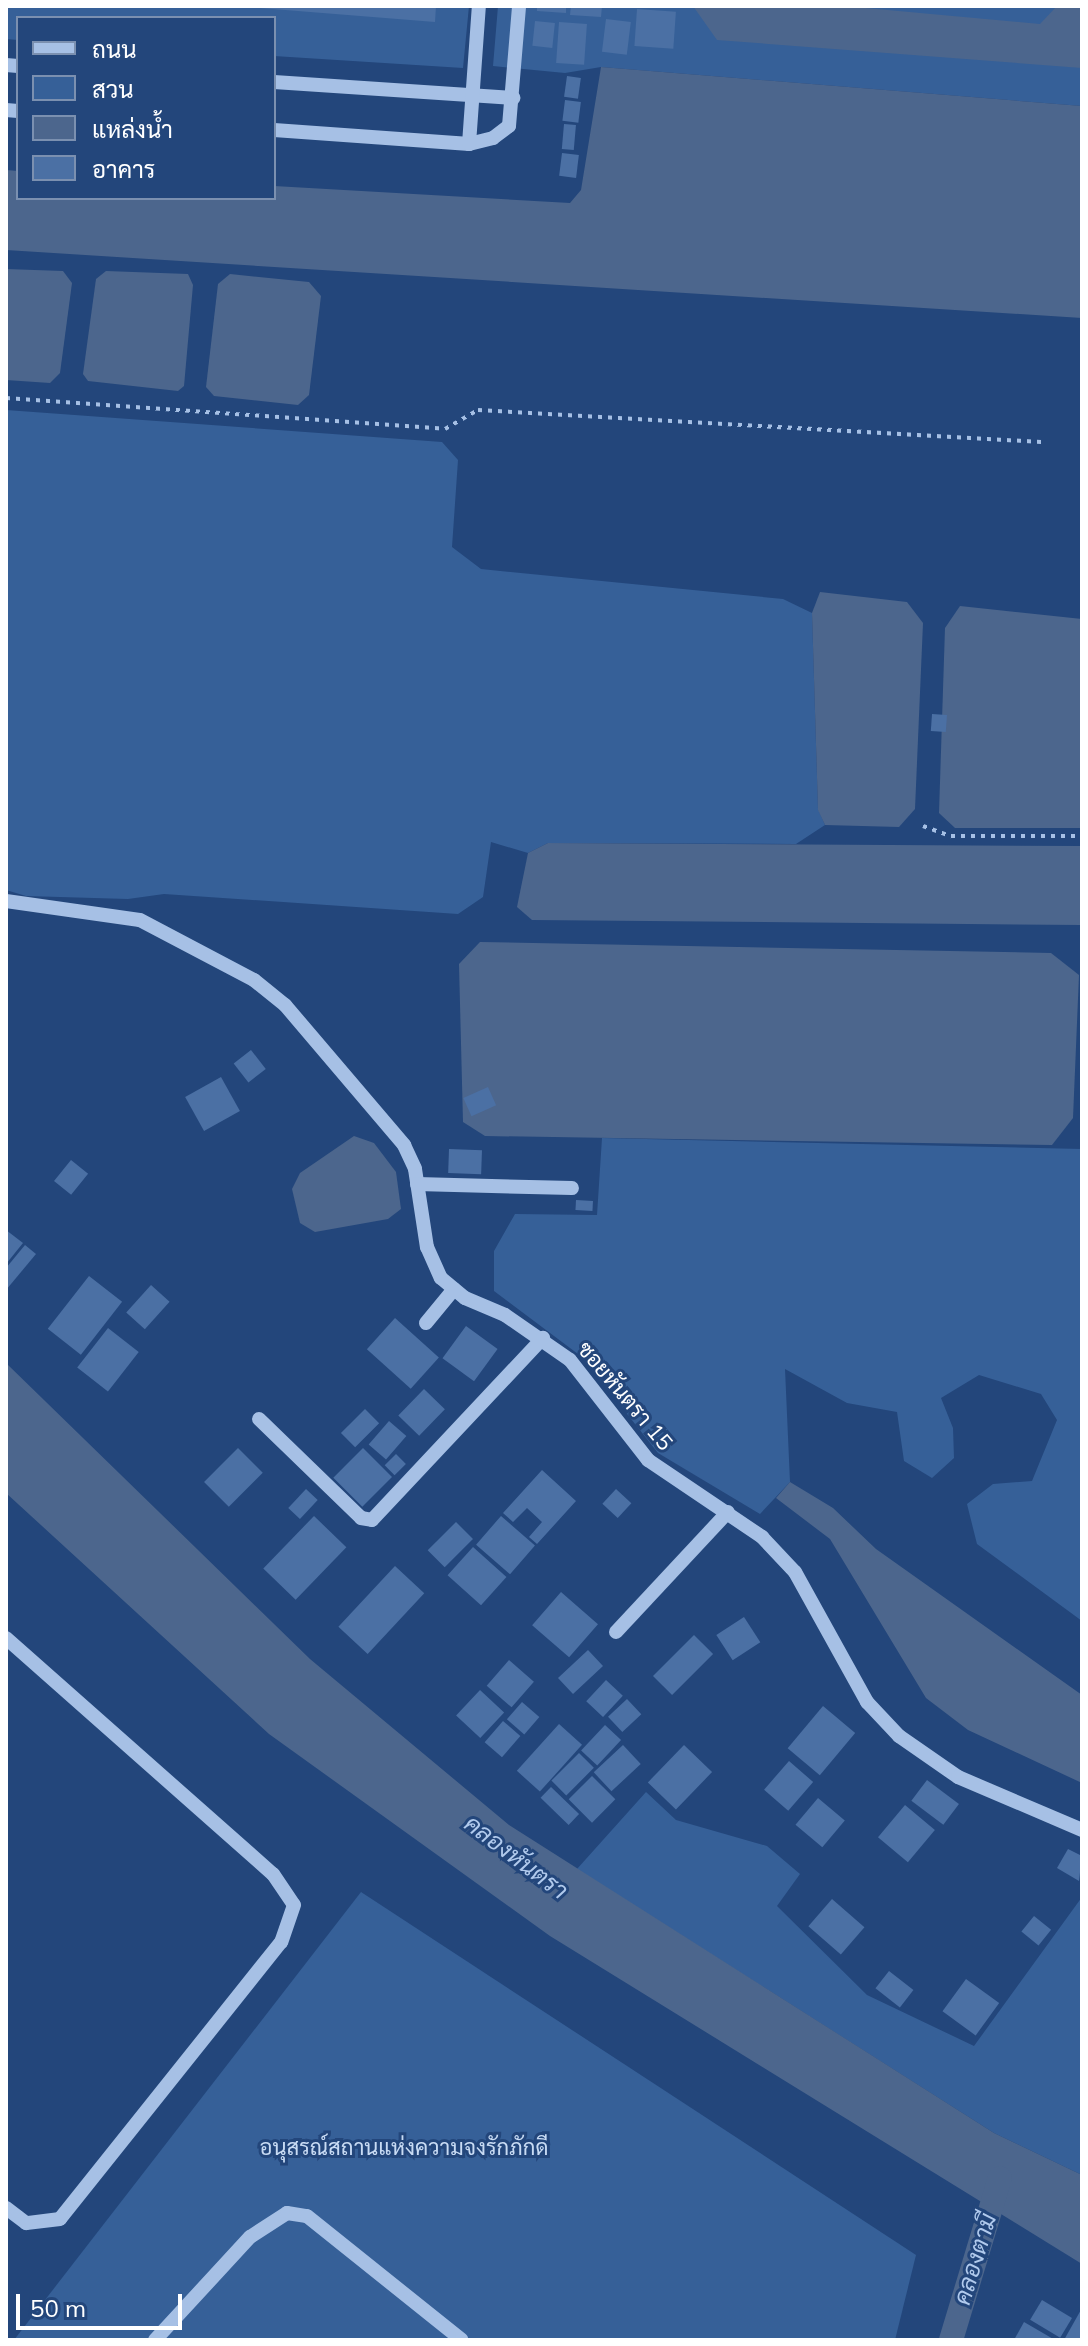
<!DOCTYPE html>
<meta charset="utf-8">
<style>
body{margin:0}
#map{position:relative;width:1088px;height:2346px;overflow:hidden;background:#23467b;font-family:Mulish,Sarabun,sans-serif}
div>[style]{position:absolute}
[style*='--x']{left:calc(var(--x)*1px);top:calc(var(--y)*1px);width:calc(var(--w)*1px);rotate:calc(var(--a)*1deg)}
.green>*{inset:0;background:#366098}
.water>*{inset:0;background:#4c668d}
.canal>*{height:24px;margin:-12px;padding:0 12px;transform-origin:12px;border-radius:12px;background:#4c668d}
.building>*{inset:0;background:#4b70a4;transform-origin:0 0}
.path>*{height:4px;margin-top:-2px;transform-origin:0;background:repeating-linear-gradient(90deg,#a6c0e5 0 4px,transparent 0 10px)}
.minor>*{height:14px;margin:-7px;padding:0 7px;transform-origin:7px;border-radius:7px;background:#a6c0e5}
span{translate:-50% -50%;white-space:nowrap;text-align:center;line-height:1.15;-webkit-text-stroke:6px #23467b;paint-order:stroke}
.street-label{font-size:22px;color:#fff}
.park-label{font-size:22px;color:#c8dbf4}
.water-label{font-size:24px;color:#b1caed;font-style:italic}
.frame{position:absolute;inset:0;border:8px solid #fff;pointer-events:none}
.legend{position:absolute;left:16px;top:16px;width:260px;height:184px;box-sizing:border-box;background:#23467b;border:2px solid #7b90b0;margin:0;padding:10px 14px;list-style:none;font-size:24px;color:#fff}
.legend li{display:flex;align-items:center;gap:16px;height:40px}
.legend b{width:40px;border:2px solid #7b90b0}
.scale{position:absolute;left:16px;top:2294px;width:166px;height:36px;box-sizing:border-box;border:4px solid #fff;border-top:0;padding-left:10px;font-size:24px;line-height:28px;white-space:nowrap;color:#fff;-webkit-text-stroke:6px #23467b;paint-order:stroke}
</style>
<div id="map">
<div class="green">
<div style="clip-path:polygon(6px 6px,469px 6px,463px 68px,274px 56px,274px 18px,18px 18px,18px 40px,6px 39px)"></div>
<div style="clip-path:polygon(498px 6px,1082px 6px,1082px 106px,601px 67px,565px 73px,493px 66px)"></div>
<div style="clip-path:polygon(6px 410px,442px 442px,458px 460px,452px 547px,481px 569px,783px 599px,812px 613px,818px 809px,825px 825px,796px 844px,548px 843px,528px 853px,491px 842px,483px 897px,458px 914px,164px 894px,128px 899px,26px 896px,6px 890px)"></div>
<div style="clip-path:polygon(602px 1138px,1082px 1149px,1082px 1621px,977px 1544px,967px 1504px,993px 1484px,1032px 1481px,1057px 1420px,1041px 1394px,979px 1375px,941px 1398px,953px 1428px,954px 1458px,932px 1478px,904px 1461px,897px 1412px,847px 1403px,785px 1369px,790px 1482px,760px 1514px,658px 1453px,582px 1357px,494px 1291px,494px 1251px,515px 1214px,597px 1215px)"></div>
<div style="clip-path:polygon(646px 1792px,676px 1820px,767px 1846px,800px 1874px,777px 1906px,867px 1995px,974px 2046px,1082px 1897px,1082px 2175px,994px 2133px,577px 1869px)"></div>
<div style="clip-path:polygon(361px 1892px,916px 2255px,895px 2340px,14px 2340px)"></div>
</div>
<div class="water">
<div style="clip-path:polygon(693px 6px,844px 6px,1040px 24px,1057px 6px,1082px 6px,1082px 68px,717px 40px)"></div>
<div style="clip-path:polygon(601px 67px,1082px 106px,1082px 318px,6px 250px,6px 170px,18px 171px,18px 198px,274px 198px,274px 186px,570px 203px,581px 190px)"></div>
<div style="clip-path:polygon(6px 269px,63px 271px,72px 283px,60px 373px,50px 383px,6px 380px)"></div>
<div style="clip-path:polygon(106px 271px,188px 274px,193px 285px,184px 386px,178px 391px,88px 381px,83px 374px,96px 279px)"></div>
<div style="clip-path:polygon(230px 274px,309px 282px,321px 296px,309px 395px,298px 405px,214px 396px,206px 387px,218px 284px)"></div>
<div style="clip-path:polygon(820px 592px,907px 602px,923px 623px,915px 809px,899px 827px,825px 825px,818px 810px,812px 613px)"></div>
<div style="clip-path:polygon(960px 606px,1082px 619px,1082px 828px,955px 828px,939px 813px,945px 628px)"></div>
<div style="clip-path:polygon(548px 843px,1082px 846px,1082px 925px,532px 920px,517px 907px,528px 853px)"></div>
<div style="clip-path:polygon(480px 942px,1051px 953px,1079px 975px,1073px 1118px,1052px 1145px,485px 1136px,463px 1122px,459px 964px)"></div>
<div style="clip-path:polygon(354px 1136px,374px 1143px,396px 1172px,401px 1209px,388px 1219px,315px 1232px,300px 1223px,292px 1189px,300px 1173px)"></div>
<div style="clip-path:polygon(6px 1363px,310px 1659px,509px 1825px,994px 2133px,1082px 2175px,1082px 2264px,550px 1936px,269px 1734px,6px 1493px)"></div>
<div style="clip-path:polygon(790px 1482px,833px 1508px,876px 1549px,1082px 1695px,1082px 1783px,968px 1730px,926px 1698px,830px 1539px,776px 1498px)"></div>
</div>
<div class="canal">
<div style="--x:951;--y:2340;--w:169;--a:-73.2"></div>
</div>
<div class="building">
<div style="clip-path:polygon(236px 6px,436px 6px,435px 22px)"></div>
<div style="clip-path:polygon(537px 6px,566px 6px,566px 13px,537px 11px)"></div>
<div style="clip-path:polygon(571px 6px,602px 6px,601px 17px,570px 15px)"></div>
<div style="left:637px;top:9px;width:39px;height:37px;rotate:4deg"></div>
<div style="left:606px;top:19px;width:25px;height:33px;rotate:7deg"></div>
<div style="left:535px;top:21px;width:20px;height:25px;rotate:6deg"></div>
<div style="left:559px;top:22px;width:28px;height:41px;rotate:4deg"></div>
<div style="left:567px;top:76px;width:14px;height:21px;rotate:8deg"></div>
<div style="left:565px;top:100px;width:16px;height:21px;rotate:7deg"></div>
<div style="left:564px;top:124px;width:12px;height:25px;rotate:5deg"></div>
<div style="left:562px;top:153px;width:17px;height:23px;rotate:7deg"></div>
<div style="left:932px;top:714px;width:15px;height:17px;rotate:4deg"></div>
<div style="left:251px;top:1050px;width:24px;height:22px;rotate:52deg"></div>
<div style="left:221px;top:1077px;width:39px;height:41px;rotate:61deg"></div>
<div style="left:488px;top:1087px;width:20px;height:27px;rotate:66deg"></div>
<div style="left:449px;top:1149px;width:33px;height:24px;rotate:2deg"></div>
<div style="left:71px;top:1160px;width:22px;height:27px;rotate:39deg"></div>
<div style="left:576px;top:1200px;width:17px;height:10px;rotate:3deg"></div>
<div style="clip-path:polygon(6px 1230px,23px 1243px,6px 1264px)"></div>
<div style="clip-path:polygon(25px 1245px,36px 1254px,6px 1290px,6px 1268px)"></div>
<div style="left:89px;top:1276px;width:42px;height:67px;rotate:38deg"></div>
<div style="left:151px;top:1285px;width:25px;height:37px;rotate:42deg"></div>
<div style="left:395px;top:1318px;width:59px;height:42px;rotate:42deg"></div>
<div style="left:466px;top:1326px;width:39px;height:40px;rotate:36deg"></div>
<div style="left:108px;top:1328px;width:39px;height:50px;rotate:38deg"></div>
<div style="left:424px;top:1389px;width:29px;height:37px;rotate:44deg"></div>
<div style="left:365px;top:1409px;width:20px;height:34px;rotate:45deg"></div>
<div style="left:389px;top:1421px;width:23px;height:31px;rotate:41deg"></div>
<div style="left:238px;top:1448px;width:35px;height:48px;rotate:45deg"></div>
<div style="left:363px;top:1448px;width:41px;height:42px;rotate:45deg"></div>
<div style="left:396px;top:1454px;width:14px;height:16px;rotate:45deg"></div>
<div style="clip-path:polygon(542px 1470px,576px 1501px,537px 1544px,529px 1537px,542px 1522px,527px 1508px,513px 1522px,503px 1513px)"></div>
<div style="left:306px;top:1489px;width:16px;height:26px;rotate:43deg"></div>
<div style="left:616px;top:1489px;width:21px;height:20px;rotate:43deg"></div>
<div style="left:314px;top:1516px;width:45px;height:73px;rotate:44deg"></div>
<div style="left:501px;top:1516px;width:45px;height:38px;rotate:41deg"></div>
<div style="left:456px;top:1522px;width:24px;height:40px;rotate:45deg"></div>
<div style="left:473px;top:1547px;width:45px;height:38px;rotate:42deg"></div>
<div style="left:395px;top:1566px;width:40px;height:83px;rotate:43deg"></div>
<div style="left:561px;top:1592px;width:49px;height:44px;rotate:41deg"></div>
<div style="left:744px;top:1617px;width:30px;height:33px;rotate:57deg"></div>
<div style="left:694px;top:1635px;width:27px;height:58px;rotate:45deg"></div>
<div style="left:588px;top:1650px;width:22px;height:41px;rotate:47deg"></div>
<div style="left:509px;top:1660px;width:33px;height:34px;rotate:41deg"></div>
<div style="left:606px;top:1680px;width:23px;height:29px;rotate:43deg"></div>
<div style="left:480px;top:1690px;width:33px;height:35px;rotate:43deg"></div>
<div style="left:627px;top:1699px;width:21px;height:26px;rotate:47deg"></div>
<div style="left:522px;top:1702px;width:23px;height:23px;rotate:41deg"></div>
<div style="left:823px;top:1706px;width:42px;height:55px;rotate:40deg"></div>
<div style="left:503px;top:1721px;width:23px;height:28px;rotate:41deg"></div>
<div style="left:559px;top:1724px;width:31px;height:63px;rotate:42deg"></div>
<div style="left:605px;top:1725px;width:22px;height:35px;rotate:43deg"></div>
<div style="left:623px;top:1745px;width:26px;height:40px;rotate:47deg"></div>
<div style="left:684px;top:1745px;width:39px;height:52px;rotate:44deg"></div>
<div style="left:579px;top:1753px;width:21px;height:39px;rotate:45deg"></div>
<div style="left:789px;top:1761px;width:32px;height:38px;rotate:41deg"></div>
<div style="left:592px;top:1776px;width:33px;height:33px;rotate:45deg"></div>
<div style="left:927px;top:1780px;width:40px;height:26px;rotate:37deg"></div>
<div style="left:551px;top:1787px;width:39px;height:15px;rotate:44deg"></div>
<div style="left:818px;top:1798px;width:35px;height:35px;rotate:40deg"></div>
<div style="left:905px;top:1805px;width:39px;height:42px;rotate:40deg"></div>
<div style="clip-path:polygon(1068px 1849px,1082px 1856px,1079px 1881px,1057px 1868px)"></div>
<div style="left:832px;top:1899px;width:43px;height:36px;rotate:41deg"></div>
<div style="left:1034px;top:1916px;width:22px;height:20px;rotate:39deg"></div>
<div style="left:889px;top:1971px;width:31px;height:22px;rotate:38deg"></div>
<div style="left:966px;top:1979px;width:41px;height:40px;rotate:36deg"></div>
<div style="left:1042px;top:2300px;width:35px;height:23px;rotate:31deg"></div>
<div style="clip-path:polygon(1082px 2308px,1082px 2340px,1064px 2340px)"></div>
<div style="clip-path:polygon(1024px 2322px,1055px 2340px,1014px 2340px)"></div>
</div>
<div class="path">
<div style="--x:6;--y:398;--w:440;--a:4"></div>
<div style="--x:445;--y:429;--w:38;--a:-30"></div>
<div style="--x:478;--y:410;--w:564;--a:3.25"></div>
<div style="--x:923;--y:826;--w:30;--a:20"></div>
<div style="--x:951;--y:836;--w:131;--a:0"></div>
</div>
<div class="minor">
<div style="--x:6;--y:65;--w:12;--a:5"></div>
<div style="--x:274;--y:82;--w:240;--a:3.8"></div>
<div style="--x:6;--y:110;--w:12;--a:5"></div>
<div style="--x:274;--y:130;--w:196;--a:4.1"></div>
<div style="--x:469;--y:144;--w:25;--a:-14"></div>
<div style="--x:493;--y:138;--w:20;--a:-37"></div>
<div style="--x:509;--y:126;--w:120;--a:-85.2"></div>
<div style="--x:469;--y:144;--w:138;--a:-85.9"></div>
<div style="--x:6;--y:901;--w:135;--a:8.1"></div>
<div style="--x:140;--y:920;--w:129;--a:27.8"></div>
<div style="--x:254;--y:980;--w:40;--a:39"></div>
<div style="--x:285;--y:1005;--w:184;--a:49.6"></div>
<div style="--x:404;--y:1145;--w:26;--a:65"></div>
<div style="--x:415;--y:1169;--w:79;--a:81.3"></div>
<div style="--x:427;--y:1247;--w:34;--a:66"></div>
<div style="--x:441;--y:1278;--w:31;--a:40"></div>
<div style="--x:465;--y:1298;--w:43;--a:23"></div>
<div style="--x:505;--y:1315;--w:79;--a:34.7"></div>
<div style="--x:570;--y:1360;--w:127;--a:52"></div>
<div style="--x:648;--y:1460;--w:138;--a:34"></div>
<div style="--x:762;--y:1537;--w:48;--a:46.7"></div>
<div style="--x:795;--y:1572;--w:149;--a:61"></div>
<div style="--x:867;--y:1702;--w:47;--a:46.7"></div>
<div style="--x:899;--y:1736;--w:72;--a:34.8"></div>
<div style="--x:958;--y:1777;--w:135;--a:23.1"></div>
<div style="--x:417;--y:1184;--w:155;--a:1.5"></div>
<div style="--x:426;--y:1323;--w:44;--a:-50.5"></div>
<div style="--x:259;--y:1419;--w:142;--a:44.1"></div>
<div style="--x:361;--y:1518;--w:11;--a:10"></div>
<div style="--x:372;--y:1520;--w:250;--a:-46.8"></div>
<div style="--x:616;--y:1632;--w:164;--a:-47"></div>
<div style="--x:6;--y:1638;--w:356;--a:41.5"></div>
<div style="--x:273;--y:1874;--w:37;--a:56"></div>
<div style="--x:294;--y:1905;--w:39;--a:109"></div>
<div style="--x:281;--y:1942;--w:354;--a:128.6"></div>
<div style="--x:60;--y:2219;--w:34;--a:173"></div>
<div style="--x:26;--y:2223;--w:25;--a:-143"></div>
<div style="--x:155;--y:2340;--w:140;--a:-47.3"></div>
<div style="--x:250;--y:2237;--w:44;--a:-33"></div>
<div style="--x:287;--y:2213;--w:20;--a:9"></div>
<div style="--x:307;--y:2216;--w:198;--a:38.7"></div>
</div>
<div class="street-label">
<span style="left:625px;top:1396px;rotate:50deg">ซอยหันตรา 15</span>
</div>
<div class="park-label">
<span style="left:404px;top:2148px">อนุสรณ์สถานแห่งความจงรักภักดี</span>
</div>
<div class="water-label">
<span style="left:516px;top:1857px;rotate:37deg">คลองหันตรา</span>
<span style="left:975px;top:2259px;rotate:-73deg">คลองตามี</span>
</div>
<div class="frame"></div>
<ul class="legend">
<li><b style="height:10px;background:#a6c0e5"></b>ถนน</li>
<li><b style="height:22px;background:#366098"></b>สวน</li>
<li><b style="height:22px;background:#4c668d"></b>แหล่งน้ำ</li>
<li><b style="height:22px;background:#4b70a4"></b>อาคาร</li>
</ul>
<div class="scale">50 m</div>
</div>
